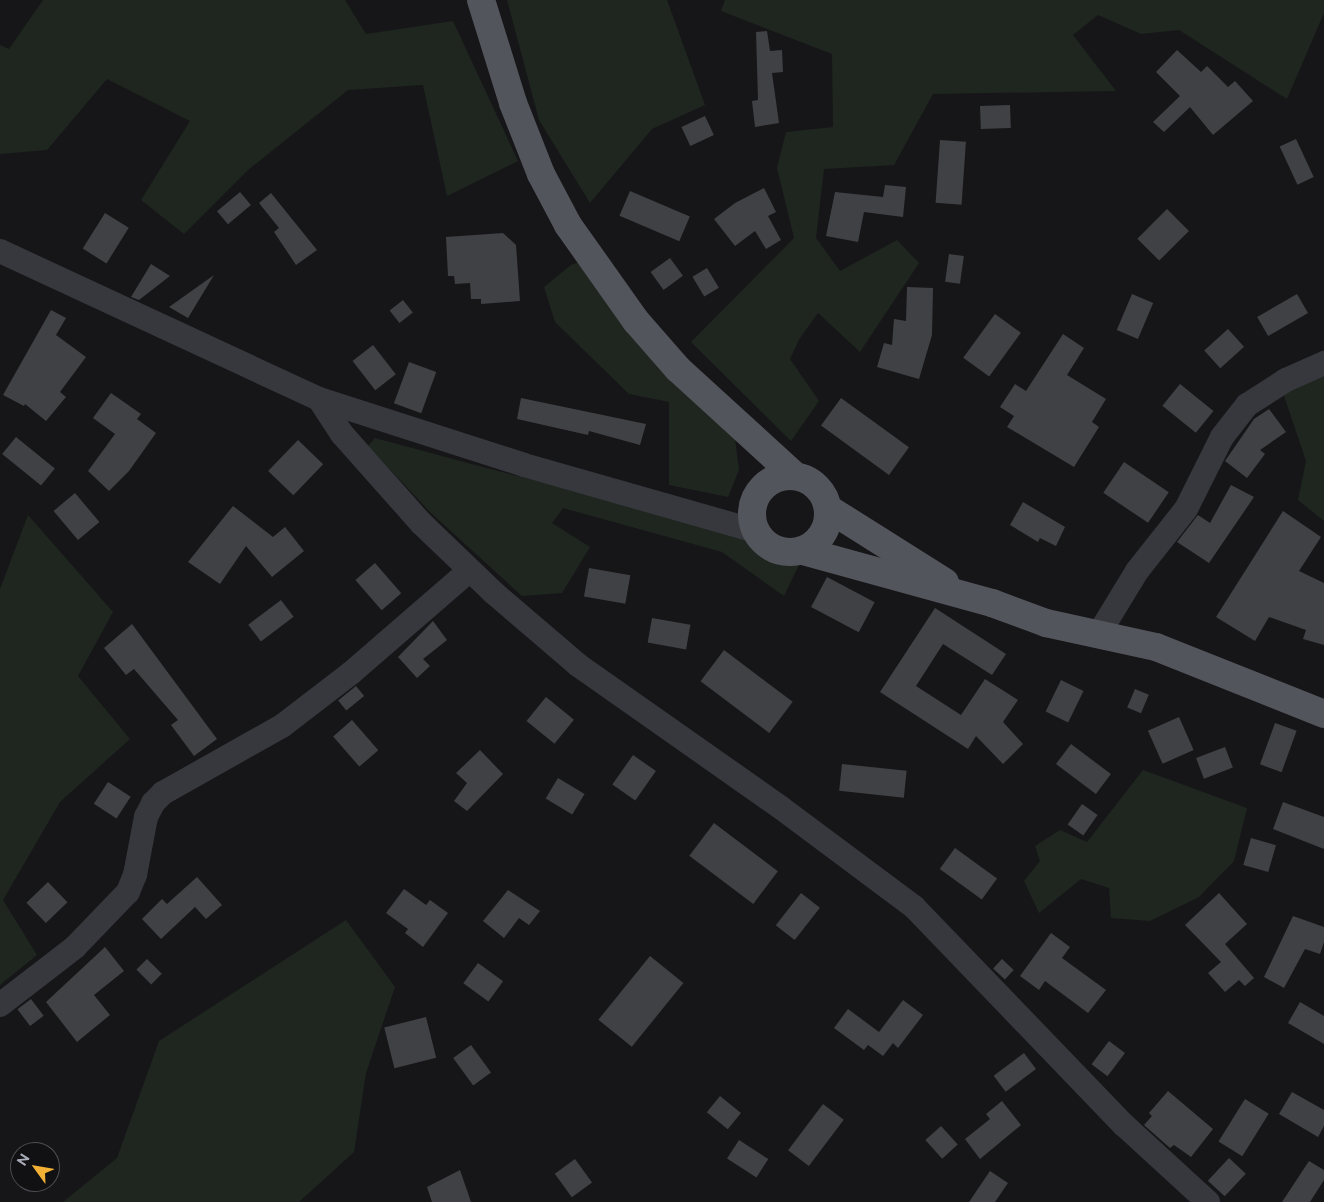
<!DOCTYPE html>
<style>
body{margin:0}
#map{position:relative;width:1324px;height:1202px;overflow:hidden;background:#161618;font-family:Raleway,sans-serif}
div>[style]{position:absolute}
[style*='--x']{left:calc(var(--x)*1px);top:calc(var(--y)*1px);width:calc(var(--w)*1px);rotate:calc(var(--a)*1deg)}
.green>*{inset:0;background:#1e261f}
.building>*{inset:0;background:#404145;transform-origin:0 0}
.minor>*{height:24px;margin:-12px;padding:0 12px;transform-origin:12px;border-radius:12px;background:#37383d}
.major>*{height:28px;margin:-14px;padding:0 14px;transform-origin:14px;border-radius:14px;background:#53555c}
.major>.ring{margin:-14px;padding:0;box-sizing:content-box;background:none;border:28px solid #53555c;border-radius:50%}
span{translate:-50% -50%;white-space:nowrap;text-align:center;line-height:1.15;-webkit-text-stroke:4px #111113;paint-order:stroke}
.north{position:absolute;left:10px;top:1142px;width:50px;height:50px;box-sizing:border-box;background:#111113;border:1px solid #4d4f55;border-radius:50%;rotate:302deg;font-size:14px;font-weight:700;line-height:20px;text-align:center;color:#a8adb8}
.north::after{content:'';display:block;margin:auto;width:18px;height:22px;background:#f2b134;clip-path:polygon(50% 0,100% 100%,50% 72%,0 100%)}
</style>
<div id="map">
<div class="green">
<div style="clip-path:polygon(43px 0,345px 0,366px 34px,453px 21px,518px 161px,447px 196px,423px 85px,348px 90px,248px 170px,184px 234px,141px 200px,190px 121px,107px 79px,47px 150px,0 154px,0 45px,9px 49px)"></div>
<div style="clip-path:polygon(507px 0,667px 0,705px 105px,652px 129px,590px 203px,539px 120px)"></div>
<div style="clip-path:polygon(725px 0,1324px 0,1324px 13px,1287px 99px,1179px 30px,1141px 34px,1098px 15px,1073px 35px,1116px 91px,933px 94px,894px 165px,824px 169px,816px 238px,840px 271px,897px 240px,919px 263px,860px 352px,818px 313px,800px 338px,790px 359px,819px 401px,791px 441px,691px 342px,794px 238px,777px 168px,786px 132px,833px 127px,832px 54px,721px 11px)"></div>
<div style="clip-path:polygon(582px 261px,734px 431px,739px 470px,728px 497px,669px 485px,669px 402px,629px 394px,555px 322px,544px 287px,571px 265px)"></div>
<div style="clip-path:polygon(1324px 375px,1324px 521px,1298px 500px,1306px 461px,1283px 393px)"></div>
<div style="clip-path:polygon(375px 438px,479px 466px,806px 550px,784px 596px,722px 552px,563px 508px,552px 523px,590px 547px,562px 593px,522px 596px,430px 512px,368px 446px)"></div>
<div style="clip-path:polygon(28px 515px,113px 612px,78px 676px,130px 739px,60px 802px,3px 900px,37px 955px,0 985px,0 589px)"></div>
<div style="clip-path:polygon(1143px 770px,1247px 808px,1234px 861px,1199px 897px,1150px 921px,1111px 918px,1109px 888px,1081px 879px,1039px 913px,1024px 881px,1040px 861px,1035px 846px,1060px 830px,1087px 842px)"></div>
<div style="clip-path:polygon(346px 920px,395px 987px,366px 1073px,354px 1152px,299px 1202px,63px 1202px,117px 1158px,159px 1041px)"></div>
</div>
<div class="building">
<div style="clip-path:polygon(767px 31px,770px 51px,782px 50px,783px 72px,772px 73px,779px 123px,755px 127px,752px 101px,758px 100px,756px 32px)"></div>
<div style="clip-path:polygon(1177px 50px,1201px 72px,1207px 66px,1228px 87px,1235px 81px,1253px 101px,1213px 135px,1190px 107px,1164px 132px,1153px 122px,1180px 96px,1156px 72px)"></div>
<div style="left:1010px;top:105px;width:23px;height:30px;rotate:88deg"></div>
<div style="left:705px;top:116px;width:21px;height:26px;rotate:65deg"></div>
<div style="left:1296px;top:139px;width:42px;height:18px;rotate:65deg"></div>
<div style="left:940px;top:140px;width:26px;height:63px;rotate:4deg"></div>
<div style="clip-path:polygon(885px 185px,906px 187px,903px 217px,864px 212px,858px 242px,826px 236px,835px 192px,883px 197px)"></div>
<div style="clip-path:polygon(764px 188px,776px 212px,768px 216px,781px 240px,766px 249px,755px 231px,735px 246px,714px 219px,735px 203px)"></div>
<div style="left:630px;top:191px;width:65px;height:27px;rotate:23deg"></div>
<div style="left:240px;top:192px;width:17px;height:30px;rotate:50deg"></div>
<div style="clip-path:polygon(271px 193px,317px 250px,296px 265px,274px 232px,279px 228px,259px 203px)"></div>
<div style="left:1167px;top:209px;width:31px;height:42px;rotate:45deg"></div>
<div style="left:105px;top:213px;width:28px;height:42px;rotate:32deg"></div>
<div style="clip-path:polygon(503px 233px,516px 245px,520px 301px,481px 304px,481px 299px,471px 299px,470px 283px,455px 284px,454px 276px,448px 276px,446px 237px)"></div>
<div style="left:949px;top:254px;width:15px;height:28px;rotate:8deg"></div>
<div style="left:670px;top:258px;width:22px;height:24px;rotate:54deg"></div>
<div style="clip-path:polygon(151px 264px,170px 276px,139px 300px,131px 297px)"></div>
<div style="left:707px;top:268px;width:23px;height:17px;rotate:59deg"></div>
<div style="clip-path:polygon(214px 275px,188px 318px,169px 307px)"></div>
<div style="clip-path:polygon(907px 287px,933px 288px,932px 335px,919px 379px,877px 367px,884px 343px,892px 345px,894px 319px,906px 321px)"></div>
<div style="left:1132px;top:294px;width:23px;height:39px;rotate:23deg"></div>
<div style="left:1297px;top:294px;width:22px;height:46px;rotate:60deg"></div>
<div style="left:403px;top:300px;width:16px;height:17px;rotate:52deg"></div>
<div style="clip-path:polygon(51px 310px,66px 318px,56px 335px,86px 357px,60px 392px,66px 397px,46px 421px,25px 404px,24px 406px,3px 395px)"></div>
<div style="left:995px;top:314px;width:32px;height:54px;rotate:36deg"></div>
<div style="left:1228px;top:329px;width:24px;height:32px;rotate:48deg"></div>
<div style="clip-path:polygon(1063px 334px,1084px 348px,1067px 375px,1106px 399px,1092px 422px,1099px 427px,1074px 467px,1007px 427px,1014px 416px,1000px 407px,1015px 384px,1026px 391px)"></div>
<div style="left:373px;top:345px;width:37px;height:26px;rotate:52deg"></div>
<div style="left:409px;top:362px;width:29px;height:44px;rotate:20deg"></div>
<div style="left:1180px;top:384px;width:43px;height:28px;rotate:39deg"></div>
<div style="clip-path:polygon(111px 393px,141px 414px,137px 419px,156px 433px,129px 471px,109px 491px,88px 471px,115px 434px,93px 418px)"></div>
<div style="clip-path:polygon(521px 398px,646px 424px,640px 445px,589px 431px,588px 435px,517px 419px)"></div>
<div style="left:841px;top:398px;width:84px;height:34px;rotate:36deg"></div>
<div style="clip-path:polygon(1269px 409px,1286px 432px,1260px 450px,1265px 454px,1247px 478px,1225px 461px,1254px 419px)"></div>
<div style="left:16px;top:437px;width:50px;height:22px;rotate:39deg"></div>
<div style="left:298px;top:440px;width:35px;height:43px;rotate:44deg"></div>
<div style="left:1124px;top:462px;width:54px;height:37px;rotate:34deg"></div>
<div style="clip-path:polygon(1231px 485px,1254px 497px,1209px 563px,1177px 542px,1198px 515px,1210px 523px)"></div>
<div style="left:75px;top:493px;width:38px;height:28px;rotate:50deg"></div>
<div style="clip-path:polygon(1023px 502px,1065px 527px,1056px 546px,1040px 538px,1038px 542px,1010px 525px)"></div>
<div style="clip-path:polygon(233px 506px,273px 537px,285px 527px,304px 551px,272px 577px,246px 546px,220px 584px,188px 562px)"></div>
<div style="clip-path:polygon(1283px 511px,1321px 537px,1299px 571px,1324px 583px,1324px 645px,1303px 639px,1306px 630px,1269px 617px,1255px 641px,1216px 617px)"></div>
<div style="left:375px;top:563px;width:40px;height:26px;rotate:49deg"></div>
<div style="left:589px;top:568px;width:42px;height:29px;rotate:10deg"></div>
<div style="left:827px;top:577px;width:54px;height:34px;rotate:28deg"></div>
<div style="left:281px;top:600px;width:21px;height:41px;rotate:53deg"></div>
<div style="clip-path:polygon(935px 608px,1006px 654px,992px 675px,943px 644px,916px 686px,961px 715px,985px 679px,1018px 700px,1003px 722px,1023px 744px,1003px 764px,976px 736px,968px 749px,880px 692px)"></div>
<div style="left:652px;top:618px;width:39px;height:25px;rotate:10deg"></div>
<div style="clip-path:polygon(433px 621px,447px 640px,423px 659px,430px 666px,417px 678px,398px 657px)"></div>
<div style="clip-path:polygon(132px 624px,217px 739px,194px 756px,171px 725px,178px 720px,134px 669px,126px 675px,104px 648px)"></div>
<div style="left:724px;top:650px;width:86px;height:39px;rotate:37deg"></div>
<div style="left:1061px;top:680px;width:25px;height:35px;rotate:26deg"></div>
<div style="left:356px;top:686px;width:13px;height:23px;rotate:51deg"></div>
<div style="left:1135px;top:689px;width:15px;height:20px;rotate:23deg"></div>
<div style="left:546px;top:697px;width:36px;height:31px;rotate:39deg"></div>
<div style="left:1179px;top:717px;width:36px;height:34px;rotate:66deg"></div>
<div style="left:352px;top:720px;width:40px;height:25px;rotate:49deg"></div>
<div style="left:1275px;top:723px;width:23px;height:44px;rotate:20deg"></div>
<div style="left:1071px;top:744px;width:50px;height:25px;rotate:37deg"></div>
<div style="left:1225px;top:747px;width:22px;height:31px;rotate:69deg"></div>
<div style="clip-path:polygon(480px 750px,503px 774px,467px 811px,454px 801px,467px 783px,456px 773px)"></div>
<div style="left:633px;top:755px;width:28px;height:36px;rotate:35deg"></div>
<div style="left:842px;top:764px;width:65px;height:27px;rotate:6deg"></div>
<div style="left:558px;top:778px;width:31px;height:24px;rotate:31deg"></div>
<div style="left:108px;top:782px;width:27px;height:26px;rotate:33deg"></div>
<div style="clip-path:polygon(1283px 802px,1324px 817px,1324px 849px,1273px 829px)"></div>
<div style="left:1082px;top:804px;width:19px;height:25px;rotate:35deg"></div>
<div style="left:714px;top:823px;width:80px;height:41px;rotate:37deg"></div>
<div style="left:1251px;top:838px;width:26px;height:28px;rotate:16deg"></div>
<div style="left:955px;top:848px;width:52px;height:26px;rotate:36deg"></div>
<div style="clip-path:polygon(197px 877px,222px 905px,206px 919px,195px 907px,161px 939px,142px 919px,162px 899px,167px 904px)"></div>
<div style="left:48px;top:882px;width:28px;height:30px;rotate:46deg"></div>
<div style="clip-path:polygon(404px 889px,426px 905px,430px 900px,448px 913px,423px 947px,405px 933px,408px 929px,386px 913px)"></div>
<div style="clip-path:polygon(508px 890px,540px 911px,529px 925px,519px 918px,504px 938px,483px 921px)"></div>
<div style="left:801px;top:893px;width:24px;height:41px;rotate:38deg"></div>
<div style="clip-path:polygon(1219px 893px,1247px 924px,1225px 944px,1254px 978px,1245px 986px,1239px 980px,1225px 992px,1208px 973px,1221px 962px,1185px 925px)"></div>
<div style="clip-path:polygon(1293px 916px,1324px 927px,1324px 942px,1320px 954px,1305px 949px,1284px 988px,1264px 977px)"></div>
<div style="clip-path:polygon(1051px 933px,1070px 947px,1062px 958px,1106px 990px,1088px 1013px,1045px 981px,1039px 990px,1020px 976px)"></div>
<div style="clip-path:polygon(105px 947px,124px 971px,94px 995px,110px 1015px,77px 1042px,46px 1002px)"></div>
<div style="left:650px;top:956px;width:43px;height:82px;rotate:39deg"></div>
<div style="left:147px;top:959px;width:21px;height:15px;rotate:45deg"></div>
<div style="left:1002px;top:959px;width:16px;height:13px;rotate:43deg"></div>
<div style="left:478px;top:963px;width:31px;height:25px;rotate:36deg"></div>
<div style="left:31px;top:999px;width:21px;height:17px;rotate:53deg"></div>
<div style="clip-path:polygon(903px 1000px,923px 1015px,898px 1048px,893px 1043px,883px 1056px,868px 1045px,864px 1050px,834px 1028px,848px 1009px,879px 1032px)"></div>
<div style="clip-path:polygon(1300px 1002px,1324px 1016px,1324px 1044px,1288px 1023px)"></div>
<div style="left:426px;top:1017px;width:42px;height:43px;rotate:76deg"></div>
<div style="left:1109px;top:1041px;width:20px;height:29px;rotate:37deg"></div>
<div style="left:471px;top:1045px;width:34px;height:22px;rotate:54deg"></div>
<div style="left:1024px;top:1053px;width:20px;height:38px;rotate:53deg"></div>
<div style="clip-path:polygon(1168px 1091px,1213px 1129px,1191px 1157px,1174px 1145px,1170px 1148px,1144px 1125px,1152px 1116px,1149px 1113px)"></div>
<div style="clip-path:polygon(1292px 1092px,1324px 1110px,1324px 1126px,1318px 1137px,1279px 1114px)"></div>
<div style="left:720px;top:1096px;width:27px;height:21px;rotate:39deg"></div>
<div style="left:1245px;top:1099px;width:28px;height:50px;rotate:32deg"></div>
<div style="clip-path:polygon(1002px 1101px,1021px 1125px,980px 1159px,965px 1139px,990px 1119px,986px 1114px)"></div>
<div style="left:823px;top:1104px;width:26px;height:58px;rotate:37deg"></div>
<div style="left:941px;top:1126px;width:25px;height:21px;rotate:48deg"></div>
<div style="left:739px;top:1140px;width:35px;height:22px;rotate:33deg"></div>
<div style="left:1229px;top:1158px;width:23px;height:31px;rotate:43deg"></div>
<div style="left:575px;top:1159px;width:29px;height:25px;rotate:54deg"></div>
<div style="clip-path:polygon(1309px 1161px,1324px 1170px,1324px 1180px,1310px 1202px,1282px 1202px)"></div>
<div style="clip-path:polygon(460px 1170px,471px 1202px,432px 1202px,427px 1187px)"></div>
<div style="clip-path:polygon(990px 1171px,1008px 1183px,995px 1202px,969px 1202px)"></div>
</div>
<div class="minor">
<div style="--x:0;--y:251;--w:352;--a:24.9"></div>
<div style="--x:319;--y:399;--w:215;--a:17.8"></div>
<div style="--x:524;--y:465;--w:241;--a:15.9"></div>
<div style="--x:319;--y:399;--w:42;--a:56.7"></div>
<div style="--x:342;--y:434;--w:119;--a:48.4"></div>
<div style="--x:421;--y:523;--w:101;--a:43.8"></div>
<div style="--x:494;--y:593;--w:111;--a:40.6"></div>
<div style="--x:578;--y:665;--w:247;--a:35.1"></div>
<div style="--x:780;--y:807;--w:167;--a:36.7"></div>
<div style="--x:914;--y:907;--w:303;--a:46.1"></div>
<div style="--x:1124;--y:1125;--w:114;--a:42.5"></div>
<div style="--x:1098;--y:635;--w:75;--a:-58.6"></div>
<div style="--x:1137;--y:571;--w:79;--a:-51.7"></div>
<div style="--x:1186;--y:509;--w:80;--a:-63.4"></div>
<div style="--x:1222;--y:437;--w:41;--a:-52"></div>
<div style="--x:1247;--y:405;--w:46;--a:-32.7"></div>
<div style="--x:1286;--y:380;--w:42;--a:-24.1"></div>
<div style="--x:0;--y:1005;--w:95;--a:-37.7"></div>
<div style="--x:75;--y:947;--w:76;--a:-46.1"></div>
<div style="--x:128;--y:892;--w:18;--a:-68"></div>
<div style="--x:135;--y:875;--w:59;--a:-79.3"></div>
<div style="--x:146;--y:817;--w:16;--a:-63"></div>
<div style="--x:153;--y:803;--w:14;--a:-45"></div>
<div style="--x:163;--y:793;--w:137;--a:-29.4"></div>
<div style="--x:282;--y:726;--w:87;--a:-37.5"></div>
<div style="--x:351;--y:673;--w:157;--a:-40.9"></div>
</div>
<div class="major">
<div style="--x:481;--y:0;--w:108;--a:72.7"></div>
<div style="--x:513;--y:103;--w:76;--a:68.5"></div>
<div style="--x:541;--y:174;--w:58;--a:62.1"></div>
<div style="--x:568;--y:225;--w:118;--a:54.7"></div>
<div style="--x:636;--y:321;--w:64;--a:48.8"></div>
<div style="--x:678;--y:369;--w:157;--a:42.4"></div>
<div class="ring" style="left:752px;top:476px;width:48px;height:48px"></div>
<div style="--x:829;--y:509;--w:137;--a:32.2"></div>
<div style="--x:803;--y:551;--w:196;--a:15.4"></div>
<div style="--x:992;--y:603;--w:58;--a:20.3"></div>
<div style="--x:1046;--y:623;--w:113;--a:12.3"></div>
<div style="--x:1156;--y:647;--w:181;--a:21.7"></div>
</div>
<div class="north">N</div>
</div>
